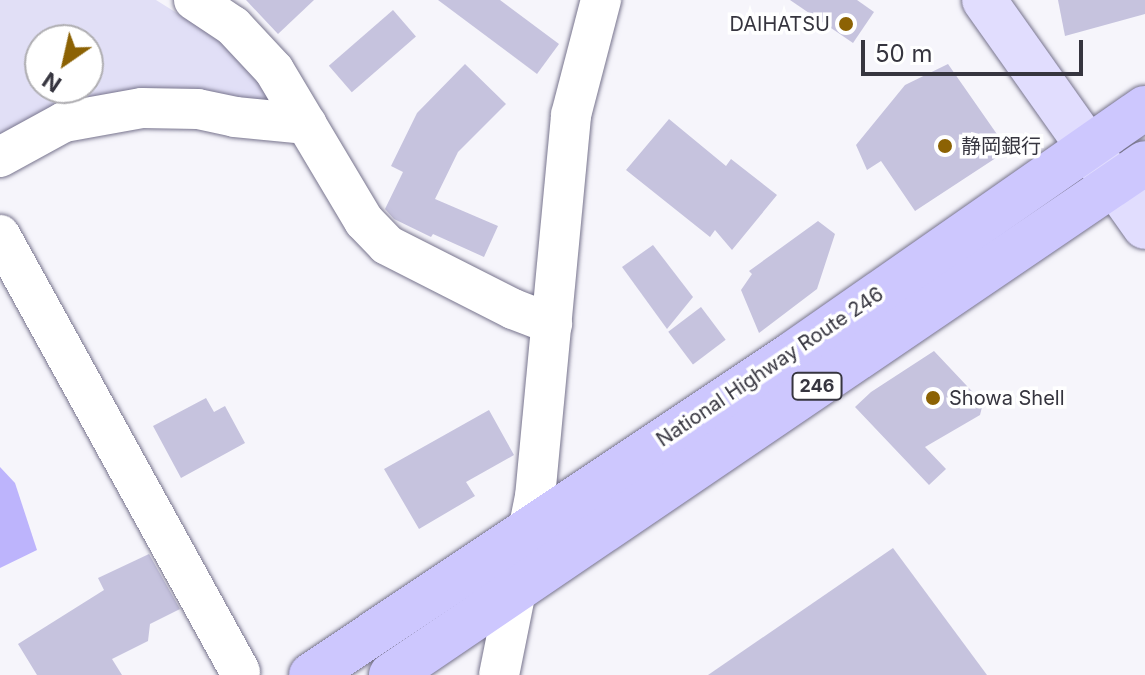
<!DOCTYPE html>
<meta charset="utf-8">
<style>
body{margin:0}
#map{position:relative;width:1145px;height:675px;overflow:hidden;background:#f6f5fb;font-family:Inter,"Noto Sans JP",sans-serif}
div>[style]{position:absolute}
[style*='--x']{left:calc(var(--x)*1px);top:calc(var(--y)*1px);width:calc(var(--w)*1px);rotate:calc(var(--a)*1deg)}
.green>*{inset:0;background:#e1dff6}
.forest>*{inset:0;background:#bdb4fc}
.building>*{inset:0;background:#c6c3de;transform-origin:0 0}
.roads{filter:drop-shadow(0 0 2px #77748d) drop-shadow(0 0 2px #77748d)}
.minor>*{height:40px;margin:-20px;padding:0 20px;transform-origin:20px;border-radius:20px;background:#fff}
.major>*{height:44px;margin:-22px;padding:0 22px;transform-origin:22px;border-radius:22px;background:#e1ddfe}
.highway>*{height:44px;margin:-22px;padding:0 22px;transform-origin:22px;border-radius:22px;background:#cdc7fe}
.dots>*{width:22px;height:22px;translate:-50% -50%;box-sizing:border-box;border:4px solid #fff;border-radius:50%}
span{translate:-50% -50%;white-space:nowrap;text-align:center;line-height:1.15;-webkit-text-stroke:7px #fff;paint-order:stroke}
.shield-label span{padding:2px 6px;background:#fff;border:2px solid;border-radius:6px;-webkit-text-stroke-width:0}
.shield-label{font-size:18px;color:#36353f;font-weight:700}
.poi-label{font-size:20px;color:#36353f}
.right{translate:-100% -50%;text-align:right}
.left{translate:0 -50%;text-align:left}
.street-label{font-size:20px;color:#36353f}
.north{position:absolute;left:24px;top:24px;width:80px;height:80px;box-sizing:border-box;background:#fff;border:2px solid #afaeb2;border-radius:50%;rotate:214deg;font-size:22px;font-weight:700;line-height:32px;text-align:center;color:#36353f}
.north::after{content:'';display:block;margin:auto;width:28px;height:36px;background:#8c6204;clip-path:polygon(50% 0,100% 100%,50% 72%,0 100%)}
.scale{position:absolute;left:861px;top:40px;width:222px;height:36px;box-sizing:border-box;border:4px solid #36353f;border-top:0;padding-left:10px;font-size:24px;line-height:28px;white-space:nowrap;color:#36353f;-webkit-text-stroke:6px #fff;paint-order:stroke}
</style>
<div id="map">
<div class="green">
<div style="clip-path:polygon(evenodd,0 0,156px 0,228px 45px,274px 101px,0 142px,0 0,40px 40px,88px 40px,88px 88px,40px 88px,40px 40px)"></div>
</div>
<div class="forest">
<div style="clip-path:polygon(0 467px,15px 483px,37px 550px,0 568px)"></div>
</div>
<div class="building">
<div style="clip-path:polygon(246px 0,314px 0,278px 34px)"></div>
<div style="clip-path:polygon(438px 0,500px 0,559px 44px,537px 74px)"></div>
<div style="clip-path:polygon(790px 0,857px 0,874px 12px,853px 43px)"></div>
<div style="clip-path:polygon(1058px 0,1145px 0,1145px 14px,1065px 36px)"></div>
<div style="left:393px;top:10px;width:35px;height:85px;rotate:49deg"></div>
<div style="clip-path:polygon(465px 64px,506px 104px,458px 152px,435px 199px,498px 226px,484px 257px,433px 234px,431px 237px,394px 219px,385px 209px,403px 172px,391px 166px,417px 113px)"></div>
<div style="clip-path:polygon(948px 64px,1008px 150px,915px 211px,881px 161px,867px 170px,856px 145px,905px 85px)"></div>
<div style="clip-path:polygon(669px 119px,726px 166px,731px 159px,777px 195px,732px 250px,715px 230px,710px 237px,626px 170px)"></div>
<div style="clip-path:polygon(818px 221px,835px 234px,817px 289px,759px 333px,741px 290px,752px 274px,749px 271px)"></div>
<div style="clip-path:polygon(653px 245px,693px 297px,667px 329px,622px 267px)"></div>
<div style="left:701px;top:307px;width:41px;height:41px;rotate:53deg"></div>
<div style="clip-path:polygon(934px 351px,983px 403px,980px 415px,925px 447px,946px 469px,929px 485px,855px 407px,871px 392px)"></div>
<div style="clip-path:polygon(206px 398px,214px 412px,225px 406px,245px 443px,181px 478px,153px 426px)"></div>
<div style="clip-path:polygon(489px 410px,514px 455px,466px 482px,475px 496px,419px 529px,384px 469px)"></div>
<div style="clip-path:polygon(893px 548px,987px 675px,708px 675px)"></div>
<div style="clip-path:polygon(149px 554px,180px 609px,150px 624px,148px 641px,112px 659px,122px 675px,37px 675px,18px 644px,104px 590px,98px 578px)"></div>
</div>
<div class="roads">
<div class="minor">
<div style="--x:194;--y:0;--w:47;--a:33.7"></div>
<div style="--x:233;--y:26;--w:60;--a:47"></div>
<div style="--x:274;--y:70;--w:176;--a:59.2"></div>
<div style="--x:364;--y:221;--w:33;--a:46"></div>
<div style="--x:387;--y:245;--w:141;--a:26.9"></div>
<div style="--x:513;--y:309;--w:42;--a:21"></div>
<div style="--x:0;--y:157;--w:73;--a:-28.7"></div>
<div style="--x:64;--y:122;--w:79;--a:-10.2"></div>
<div style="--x:142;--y:108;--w:56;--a:1"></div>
<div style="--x:198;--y:109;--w:38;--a:12"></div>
<div style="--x:235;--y:117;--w:72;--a:5.6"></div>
<div style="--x:0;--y:235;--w:498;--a:61.2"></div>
<div style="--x:499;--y:675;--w:182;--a:-78.6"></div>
<div style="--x:535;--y:497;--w:384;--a:-84.6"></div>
<div style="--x:571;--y:115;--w:119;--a:-75.4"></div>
</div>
<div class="major">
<div style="--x:984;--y:0;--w:278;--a:54.7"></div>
</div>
<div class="highway">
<div style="--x:311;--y:675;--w:578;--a:-33.72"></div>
<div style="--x:792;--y:354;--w:430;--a:-34.9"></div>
<div style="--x:391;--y:675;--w:911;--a:-34.18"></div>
</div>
</div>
<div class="dots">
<div style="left:846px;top:24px;background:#8c6204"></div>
<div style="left:945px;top:146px;background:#8c6204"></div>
<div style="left:933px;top:398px;background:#8c6204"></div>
</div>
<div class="shield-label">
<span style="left:817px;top:386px">246</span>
</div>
<div class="poi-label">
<span class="right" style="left:830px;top:24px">DAIHATSU</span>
<span class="left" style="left:961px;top:146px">静岡銀行</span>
<span class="left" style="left:949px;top:398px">Showa Shell</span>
</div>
<div class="street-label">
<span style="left:770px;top:367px;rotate:-34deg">National Highway Route 246</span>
</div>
<div class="north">N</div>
<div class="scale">50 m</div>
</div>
